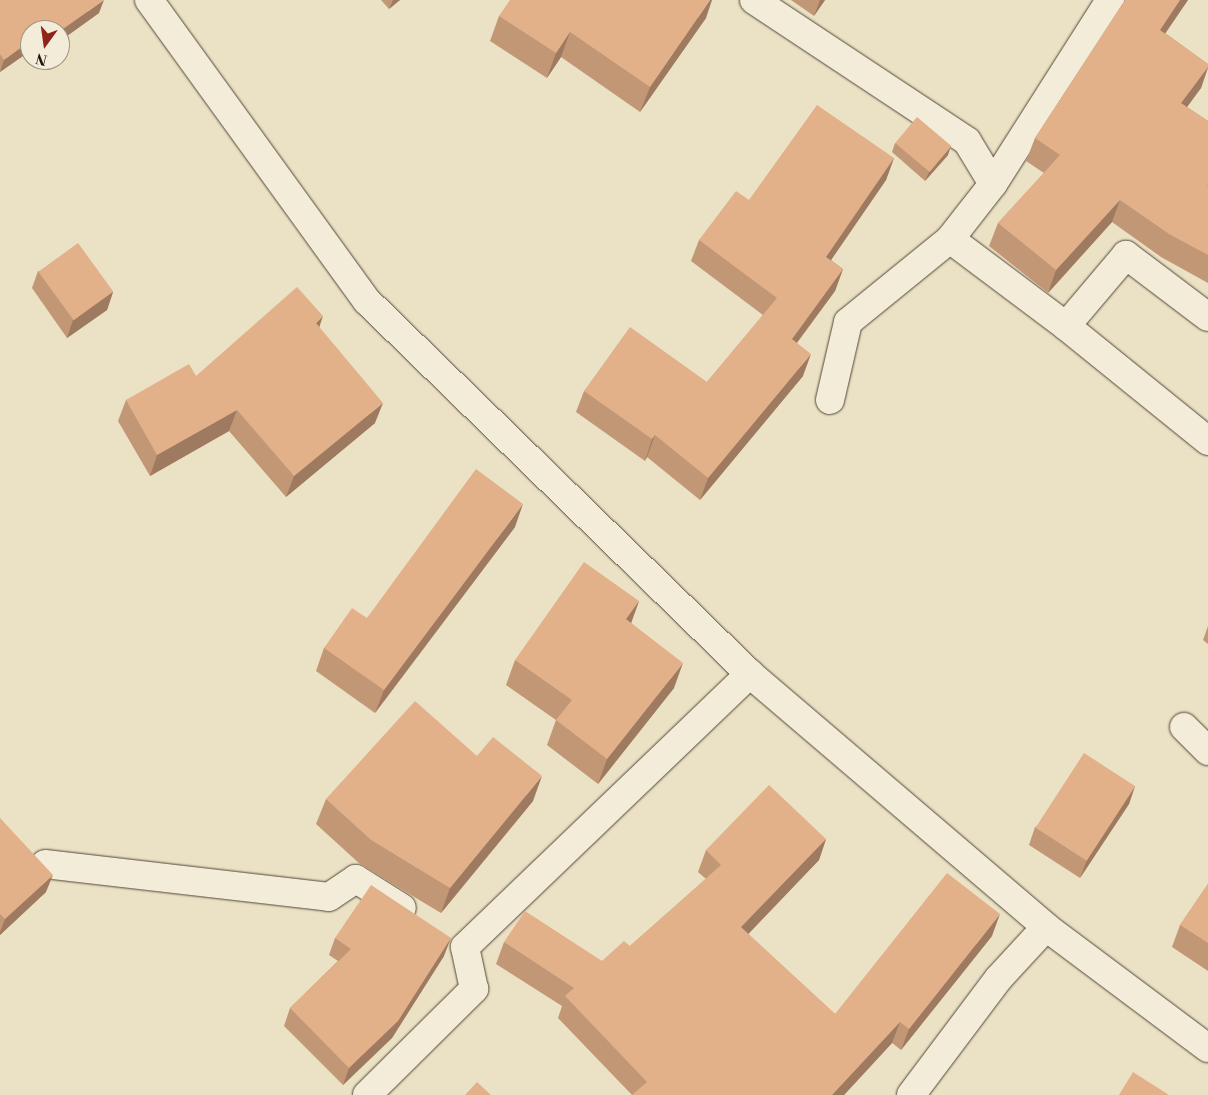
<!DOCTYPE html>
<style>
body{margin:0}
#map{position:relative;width:1208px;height:1095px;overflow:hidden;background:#ebe1c4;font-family:"Libre Bodoni",serif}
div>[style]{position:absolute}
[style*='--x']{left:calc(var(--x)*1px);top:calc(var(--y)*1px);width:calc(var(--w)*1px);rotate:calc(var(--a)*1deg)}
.roads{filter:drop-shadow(0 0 1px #534639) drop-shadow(0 0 1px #534639)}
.minor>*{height:28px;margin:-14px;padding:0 14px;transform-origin:14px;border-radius:14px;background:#f2ecd9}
.wall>*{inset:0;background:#c29776}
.shaded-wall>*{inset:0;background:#9e7b60}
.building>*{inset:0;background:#e2b089;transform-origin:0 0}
span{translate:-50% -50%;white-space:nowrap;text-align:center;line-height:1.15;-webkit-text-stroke:4.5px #f2ecd9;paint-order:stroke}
.north{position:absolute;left:20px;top:20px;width:50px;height:50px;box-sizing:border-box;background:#f2ecd9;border:1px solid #9e9587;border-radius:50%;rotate:194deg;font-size:14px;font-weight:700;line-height:20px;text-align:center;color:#20130b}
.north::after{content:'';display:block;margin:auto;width:18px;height:22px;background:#8f2418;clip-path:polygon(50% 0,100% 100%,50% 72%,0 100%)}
</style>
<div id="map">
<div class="roads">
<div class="minor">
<div style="--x:149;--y:0;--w:372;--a:54.1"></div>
<div style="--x:367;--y:301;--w:535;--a:44.24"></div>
<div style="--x:750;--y:674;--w:389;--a:40.5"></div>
<div style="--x:1046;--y:927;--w:202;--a:36.8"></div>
<div style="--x:754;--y:0;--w:255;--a:33.5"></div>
<div style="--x:967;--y:141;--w:50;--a:58.8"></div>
<div style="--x:993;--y:184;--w:70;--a:128"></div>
<div style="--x:993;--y:184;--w:218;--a:-57.5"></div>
<div style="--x:1208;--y:317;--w:103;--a:-142.9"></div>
<div style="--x:1126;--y:255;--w:93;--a:130.2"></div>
<div style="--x:1066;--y:326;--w:183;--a:39"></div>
<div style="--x:830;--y:400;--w:80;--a:-77"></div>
<div style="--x:848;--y:322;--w:132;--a:-39.1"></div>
<div style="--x:950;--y:239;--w:145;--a:36.9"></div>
<div style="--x:1184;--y:727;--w:34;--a:45"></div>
<div style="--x:45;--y:864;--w:286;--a:6.6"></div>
<div style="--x:329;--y:897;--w:32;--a:-34"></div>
<div style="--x:356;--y:879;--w:54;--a:32.2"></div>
<div style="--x:367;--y:1095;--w:151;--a:-44.7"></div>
<div style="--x:474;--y:989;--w:43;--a:-102.1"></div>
<div style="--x:465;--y:947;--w:395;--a:-43.8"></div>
<div style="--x:911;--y:1095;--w:146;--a:-53.1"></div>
<div style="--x:999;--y:978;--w:69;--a:-47.3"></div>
</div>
</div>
<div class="wall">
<div style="clip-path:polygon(0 0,99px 13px,60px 41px,60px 30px,30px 30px,30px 51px,0 72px)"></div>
<div style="clip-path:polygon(381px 0,400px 0,389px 9px)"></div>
<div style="clip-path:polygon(791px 0,825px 0,814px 16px)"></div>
<div style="clip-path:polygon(1125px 0,1188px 0,1165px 33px,1208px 64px,1208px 68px,1201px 88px,1187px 107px,1208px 121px,1208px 283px,1161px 257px,1112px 222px,1048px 293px,989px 246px,998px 223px,1044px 173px,1026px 161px,1035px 138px)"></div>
<div style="clip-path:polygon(499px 16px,706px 18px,640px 112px,561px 57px,547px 78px,490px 41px)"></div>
<div style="clip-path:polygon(895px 143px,948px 155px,925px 181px,892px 152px)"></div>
<div style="clip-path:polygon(894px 158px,886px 180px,831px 260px,843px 269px,835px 291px,797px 343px,803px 376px,700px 500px,647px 457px,645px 461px,576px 412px,584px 391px,707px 382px,763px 315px,691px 261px,699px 240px,749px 200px)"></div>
<div style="clip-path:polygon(38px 271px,113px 292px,107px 310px,67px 338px,32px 288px)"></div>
<div style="clip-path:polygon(319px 327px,375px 423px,286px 497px,229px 431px,150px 476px,118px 421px,126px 400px,196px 376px)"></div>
<div style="clip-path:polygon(515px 527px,375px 713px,316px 671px,324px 648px,367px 618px)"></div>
<div style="clip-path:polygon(639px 601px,631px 623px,674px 688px,598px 784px,547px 745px,556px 720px,506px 685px,515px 660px)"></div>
<div style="clip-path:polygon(1208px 626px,1208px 644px,1203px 640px)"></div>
<div style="clip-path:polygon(477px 756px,533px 801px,441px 913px,361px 865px,316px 824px,326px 799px)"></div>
<div style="clip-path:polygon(1135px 786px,1129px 804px,1080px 878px,1029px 845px,1035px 827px)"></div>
<div style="clip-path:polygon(0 818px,46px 892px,0 935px)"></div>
<div style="clip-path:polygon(826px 839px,819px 860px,748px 934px,835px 1014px,992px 936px,901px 1050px,892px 1043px,844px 1095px,632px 1095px,558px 1018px,562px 1006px,496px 964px,504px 942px,602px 961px,630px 946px,706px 879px,698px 872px,706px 850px)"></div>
<div style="clip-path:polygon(1208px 884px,1208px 971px,1172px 947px,1180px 925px)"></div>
<div style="clip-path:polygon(335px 938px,444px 956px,392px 1038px,343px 1085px,284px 1026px,290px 1008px,338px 961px,329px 955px)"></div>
</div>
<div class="shaded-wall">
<div style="clip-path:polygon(104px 0,99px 13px,60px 41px,60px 31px)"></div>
<div style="clip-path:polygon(393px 0,400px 0,389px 9px)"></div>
<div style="clip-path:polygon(710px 0,712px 0,706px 18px,640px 112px,650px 87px)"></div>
<div style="clip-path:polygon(820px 0,825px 0,814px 16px)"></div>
<div style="clip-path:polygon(1180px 0,1188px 0,1152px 53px,1160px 30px)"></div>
<div style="clip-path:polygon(570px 32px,561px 57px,547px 78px,556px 53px)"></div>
<div style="clip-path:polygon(30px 41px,30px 51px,0 72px,4px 60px)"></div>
<div style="clip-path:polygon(1208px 67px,1201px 88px,1173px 126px,1181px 103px)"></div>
<div style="clip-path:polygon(951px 146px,948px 155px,925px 181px,929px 172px)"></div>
<div style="clip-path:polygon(894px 158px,886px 180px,818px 279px,826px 257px)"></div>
<div style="clip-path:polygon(1120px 200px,1112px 222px,1048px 293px,1056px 270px)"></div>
<div style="clip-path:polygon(843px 269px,835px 291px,784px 360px,792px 339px)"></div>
<div style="clip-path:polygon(113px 292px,107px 310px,67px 338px,73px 320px)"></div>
<div style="clip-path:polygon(323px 316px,316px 337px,316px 323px)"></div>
<div style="clip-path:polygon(811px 354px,803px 376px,700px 500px,708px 478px)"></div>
<div style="clip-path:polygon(383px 403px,375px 423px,286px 497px,294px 476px)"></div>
<div style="clip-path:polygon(237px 410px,229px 431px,150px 476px,157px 455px)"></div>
<div style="clip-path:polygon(655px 435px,647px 457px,645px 461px,652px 439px)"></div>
<div style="clip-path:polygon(523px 504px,515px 527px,375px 713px,384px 690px)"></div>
<div style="clip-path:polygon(639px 601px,630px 626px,626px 619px)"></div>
<div style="clip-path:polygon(683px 663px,674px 688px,598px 784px,607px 759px)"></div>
<div style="clip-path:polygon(542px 776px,533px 801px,441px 913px,450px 888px)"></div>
<div style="clip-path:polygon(1135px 786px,1129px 804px,1080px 878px,1087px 860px)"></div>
<div style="clip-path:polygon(826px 839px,819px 860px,734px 949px,741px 927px)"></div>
<div style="clip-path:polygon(53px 875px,46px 892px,0 935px,0 932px,5px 919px)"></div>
<div style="clip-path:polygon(1000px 914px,992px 936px,901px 1050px,909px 1029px)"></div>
<div style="clip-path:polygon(451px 938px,444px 956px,392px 1038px,343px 1085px,349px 1068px)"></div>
<div style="clip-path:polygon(900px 1022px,892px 1043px,844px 1095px,832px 1095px)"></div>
</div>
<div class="building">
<div style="clip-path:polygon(0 0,104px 0,60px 31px,60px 30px,53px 30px,51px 27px,46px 30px,30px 30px,30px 41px,4px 60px,0 54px)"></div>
<div style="clip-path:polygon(510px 0,710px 0,650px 87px,570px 32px,556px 53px,499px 16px)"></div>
<div style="clip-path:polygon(1125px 0,1180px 0,1160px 30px,1208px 64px,1208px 67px,1181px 103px,1208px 121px,1208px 185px,1207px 186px,1208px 187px,1208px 255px,1169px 234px,1120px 200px,1056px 270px,998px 223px,1060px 155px,1035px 138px)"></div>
<div style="clip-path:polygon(817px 105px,894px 158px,826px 257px,843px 269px,792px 339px,811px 354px,708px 478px,655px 435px,652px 439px,584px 391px,630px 327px,707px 382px,777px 298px,699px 240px,736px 191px,749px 200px)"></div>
<div style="left:917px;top:117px;width:45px;height:34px;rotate:40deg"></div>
<div style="left:78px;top:243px;width:60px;height:49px;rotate:54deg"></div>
<div style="clip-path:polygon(297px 287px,323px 316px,316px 323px,383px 403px,294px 476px,237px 410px,157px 455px,126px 400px,189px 364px,196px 376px)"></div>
<div style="clip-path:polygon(476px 469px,523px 504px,384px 690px,324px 648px,352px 608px,367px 618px)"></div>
<div style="clip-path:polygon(584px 562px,639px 601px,626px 619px,683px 663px,607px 759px,556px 720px,572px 700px,515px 660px)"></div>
<div style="clip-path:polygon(415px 701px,477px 756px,493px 737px,542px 776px,450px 888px,371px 840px,326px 799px)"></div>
<div style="left:1084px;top:753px;width:61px;height:89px;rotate:33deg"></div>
<div style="clip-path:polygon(769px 785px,826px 839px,741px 927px,835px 1014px,947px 873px,1000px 914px,909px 1029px,900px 1022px,832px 1095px,632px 1095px,647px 1082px,565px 996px,574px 988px,504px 942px,525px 911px,602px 961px,624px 941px,630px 946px,721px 865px,706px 850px)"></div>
<div style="clip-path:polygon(0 818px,53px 875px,5px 919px,0 914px)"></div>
<div style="clip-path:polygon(1208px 884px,1208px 943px,1180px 925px)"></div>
<div style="clip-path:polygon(371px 885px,451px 938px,398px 1021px,349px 1068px,290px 1008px,351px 949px,335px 938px)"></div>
<div style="clip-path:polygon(1133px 1072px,1169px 1095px,1119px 1095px)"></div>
<div style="clip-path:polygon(477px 1082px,491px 1095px,465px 1095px)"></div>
</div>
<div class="north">N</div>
</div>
